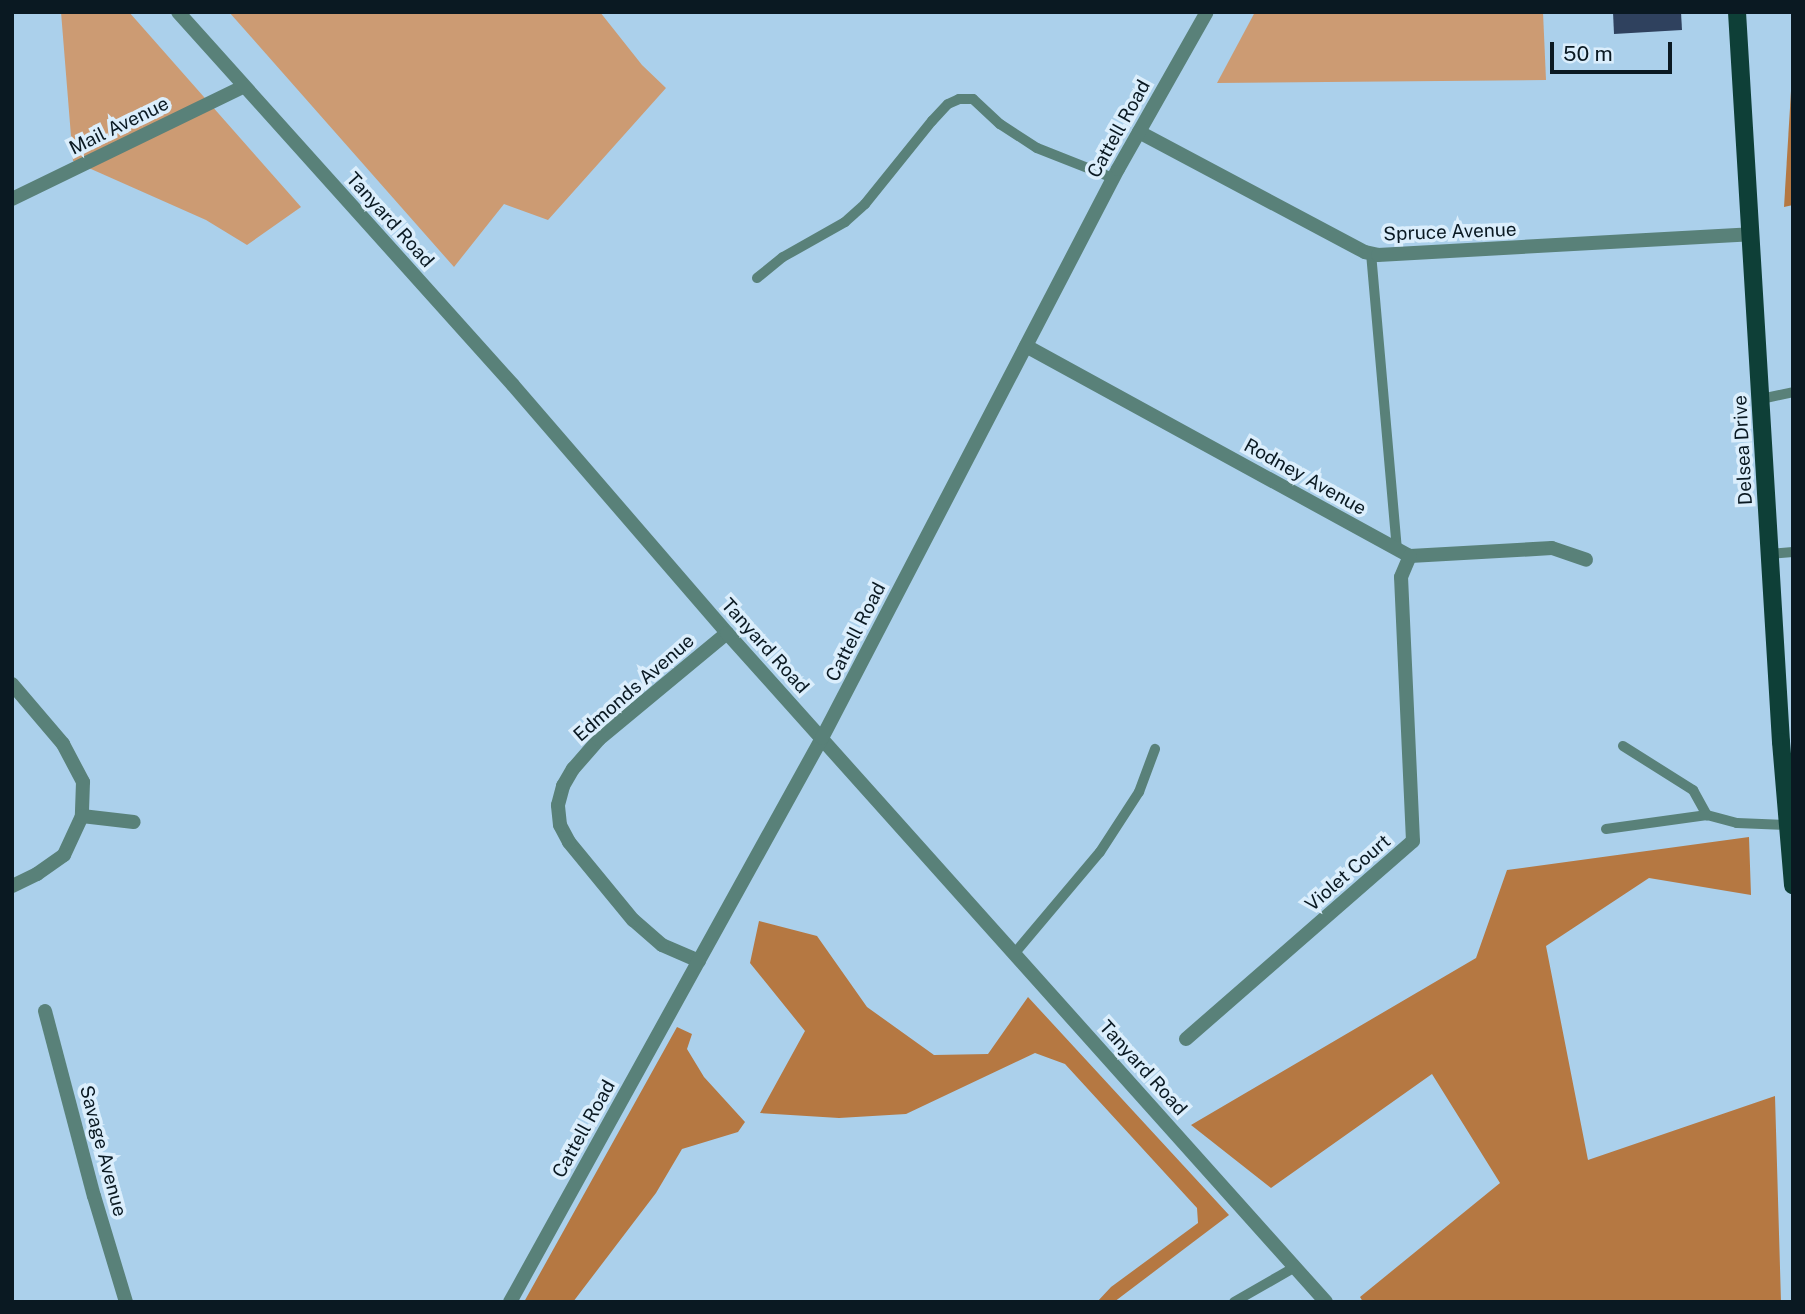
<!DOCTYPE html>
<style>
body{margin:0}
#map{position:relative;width:1805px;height:1314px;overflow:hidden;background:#abd0eb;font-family:"Public Sans",sans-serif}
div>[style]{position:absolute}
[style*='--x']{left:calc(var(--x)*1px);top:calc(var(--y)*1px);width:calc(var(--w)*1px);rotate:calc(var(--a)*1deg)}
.green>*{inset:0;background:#cc9b73}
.forest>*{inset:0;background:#b57842}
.building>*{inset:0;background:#2f415e}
.service>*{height:10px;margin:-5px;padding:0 5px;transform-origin:5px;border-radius:5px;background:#598179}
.minor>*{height:14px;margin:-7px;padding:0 7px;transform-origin:7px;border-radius:7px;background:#598179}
.tertiary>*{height:14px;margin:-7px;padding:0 7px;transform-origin:7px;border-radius:7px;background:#598179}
.primary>*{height:18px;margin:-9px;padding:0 9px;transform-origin:9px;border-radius:9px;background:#0e3f37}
span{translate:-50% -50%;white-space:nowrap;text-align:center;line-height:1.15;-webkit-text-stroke:7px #dbeefc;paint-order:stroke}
.street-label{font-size:19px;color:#0a1922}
.frame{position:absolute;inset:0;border:14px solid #0a1922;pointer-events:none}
.scale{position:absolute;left:1550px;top:42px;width:122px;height:32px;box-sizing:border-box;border:4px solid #0a1922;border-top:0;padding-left:9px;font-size:21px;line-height:24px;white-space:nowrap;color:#0a1922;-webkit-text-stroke:5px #dbeefc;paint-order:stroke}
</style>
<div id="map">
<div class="green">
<div style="clip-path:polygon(61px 12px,129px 12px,301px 207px,247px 245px,206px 220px,73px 161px)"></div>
<div style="clip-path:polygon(229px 12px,600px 12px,642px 65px,666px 88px,548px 220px,504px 204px,454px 267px)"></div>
<div style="clip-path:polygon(1255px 12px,1543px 12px,1546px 80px,1217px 83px)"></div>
</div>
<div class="forest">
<div style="clip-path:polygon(1793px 89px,1793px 205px,1784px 207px,1791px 91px)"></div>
<div style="clip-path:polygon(1749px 837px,1751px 895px,1649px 878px,1546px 946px,1588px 1160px,1775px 1096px,1781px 1302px,1363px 1302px,1360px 1297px,1500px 1183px,1432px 1074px,1271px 1188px,1191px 1125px,1476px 958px,1507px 870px)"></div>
<div style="clip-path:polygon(759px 921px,817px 936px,867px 1007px,934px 1055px,988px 1054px,1028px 997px,1229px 1215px,1114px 1302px,1097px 1302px,1111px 1287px,1198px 1223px,1197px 1208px,1065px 1064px,1035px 1053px,906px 1114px,839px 1118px,760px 1113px,805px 1031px,750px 963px)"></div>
<div style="clip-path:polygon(677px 1027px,692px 1034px,687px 1049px,704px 1077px,745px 1122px,738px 1132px,682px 1149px,656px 1193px,573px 1302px,524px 1302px)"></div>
</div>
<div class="building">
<div style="clip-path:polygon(1613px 12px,1681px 12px,1682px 30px,1614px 34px)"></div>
</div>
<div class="service">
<div style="--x:1371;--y:253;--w:296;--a:85"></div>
<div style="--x:757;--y:278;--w:33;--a:-39"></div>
<div style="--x:783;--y:257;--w:71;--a:-29.4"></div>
<div style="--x:845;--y:222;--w:27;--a:-42"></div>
<div style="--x:865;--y:204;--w:107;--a:-51.1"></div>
<div style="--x:932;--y:121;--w:23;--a:-47"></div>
<div style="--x:948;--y:104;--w:12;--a:-24"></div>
<div style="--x:959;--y:99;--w:14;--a:0"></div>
<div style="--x:973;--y:99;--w:37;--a:43"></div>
<div style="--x:1000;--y:124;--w:44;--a:33"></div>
<div style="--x:1037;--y:148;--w:82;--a:21.5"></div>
<div style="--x:1761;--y:399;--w:33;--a:-12"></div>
<div style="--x:1770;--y:554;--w:23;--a:-5"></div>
<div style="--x:1623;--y:746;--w:83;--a:32.2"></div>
<div style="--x:1693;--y:790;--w:29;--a:61"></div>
<div style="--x:1707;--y:815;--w:31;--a:15"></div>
<div style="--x:1737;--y:823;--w:51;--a:2.2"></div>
<div style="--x:1606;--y:829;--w:102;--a:-7.9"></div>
<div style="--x:1014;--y:954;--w:133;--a:-49.9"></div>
<div style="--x:1100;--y:852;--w:72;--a:-57"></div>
<div style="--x:1139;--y:792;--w:46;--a:-69.6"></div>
<div style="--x:1234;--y:1302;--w:70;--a:-29.8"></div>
</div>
<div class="minor">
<div style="--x:1139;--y:132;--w:256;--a:28"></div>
<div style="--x:1365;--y:252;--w:13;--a:13"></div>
<div style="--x:1378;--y:255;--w:373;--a:-3.2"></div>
<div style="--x:12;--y:199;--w:257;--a:-25.9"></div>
<div style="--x:1026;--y:346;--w:438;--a:28.7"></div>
<div style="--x:1410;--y:556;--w:142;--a:-3.2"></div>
<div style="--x:1552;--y:548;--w:36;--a:19"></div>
<div style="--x:12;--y:684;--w:79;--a:49.6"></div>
<div style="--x:63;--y:744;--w:43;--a:62.2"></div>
<div style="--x:83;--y:782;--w:34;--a:92"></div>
<div style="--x:82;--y:816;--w:43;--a:114.8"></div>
<div style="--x:64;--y:855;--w:33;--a:145"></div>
<div style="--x:37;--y:874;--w:28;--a:154"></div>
<div style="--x:82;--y:816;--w:52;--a:6.6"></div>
<div style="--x:699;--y:961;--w:40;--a:-156.6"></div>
<div style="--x:662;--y:945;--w:38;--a:-139"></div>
<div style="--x:633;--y:920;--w:101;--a:-129.4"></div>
<div style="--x:569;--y:842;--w:19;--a:-118"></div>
<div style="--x:560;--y:825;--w:20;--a:-96"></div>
<div style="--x:558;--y:805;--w:20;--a:-75"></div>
<div style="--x:563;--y:786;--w:20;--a:-60"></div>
<div style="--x:573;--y:769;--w:40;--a:-49"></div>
<div style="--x:599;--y:739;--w:166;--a:-39.6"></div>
<div style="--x:45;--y:1011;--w:191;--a:75.2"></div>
<div style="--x:94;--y:1196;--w:111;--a:73.2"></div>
<div style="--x:1186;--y:1039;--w:301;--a:-41.1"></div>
<div style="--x:1413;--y:841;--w:264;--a:-92.6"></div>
<div style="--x:1401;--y:577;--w:23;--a:-67"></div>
</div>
<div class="tertiary">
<div style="--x:178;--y:12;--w:501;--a:48.07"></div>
<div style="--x:513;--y:385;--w:328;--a:49.2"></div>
<div style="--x:727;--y:633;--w:898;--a:48.16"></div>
<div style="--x:510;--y:1302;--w:645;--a:-61.05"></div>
<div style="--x:822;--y:738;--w:641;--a:-62.52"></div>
<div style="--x:1118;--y:169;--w:180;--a:-60.5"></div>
</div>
<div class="primary">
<div style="--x:1737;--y:12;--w:731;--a:86.55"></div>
<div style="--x:1781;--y:742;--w:144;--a:85.2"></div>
</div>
<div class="street-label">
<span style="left:119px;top:126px;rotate:-26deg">Mail Avenue</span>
<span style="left:1119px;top:129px;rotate:-61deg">Cattell Road</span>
<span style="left:390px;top:220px;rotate:48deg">Tanyard Road</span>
<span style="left:1450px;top:232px;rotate:-2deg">Spruce Avenue</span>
<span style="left:1743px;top:450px;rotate:-93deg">Delsea Drive</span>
<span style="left:1305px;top:477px;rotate:29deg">Rodney Avenue</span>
<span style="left:856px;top:632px;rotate:-63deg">Cattell Road</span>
<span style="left:765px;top:646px;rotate:48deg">Tanyard Road</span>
<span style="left:634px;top:688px;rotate:-41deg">Edmonds Avenue</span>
<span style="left:1348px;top:873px;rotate:-41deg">Violet Court</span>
<span style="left:1143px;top:1068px;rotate:48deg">Tanyard Road</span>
<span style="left:584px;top:1129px;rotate:-61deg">Cattell Road</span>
<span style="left:103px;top:1151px;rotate:75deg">Savage Avenue</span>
</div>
<div class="frame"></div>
<div class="scale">50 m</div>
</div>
